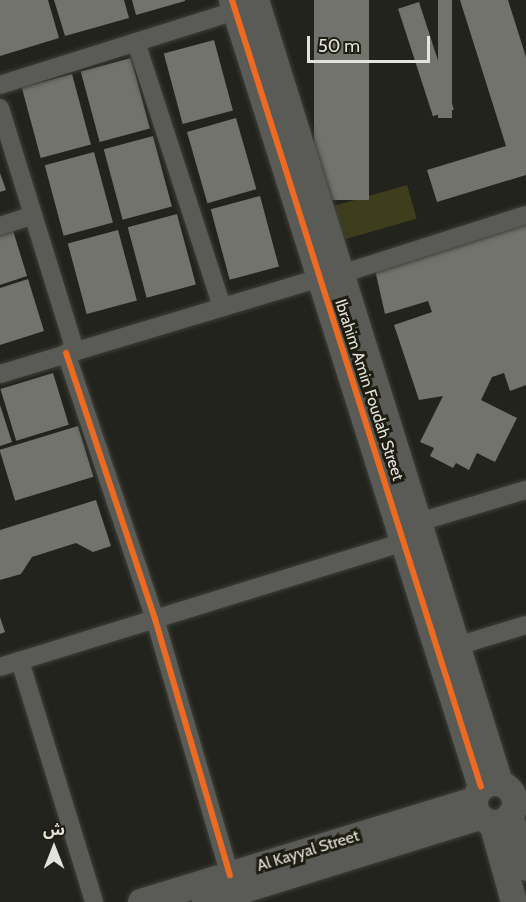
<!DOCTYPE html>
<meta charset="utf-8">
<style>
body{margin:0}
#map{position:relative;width:526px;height:902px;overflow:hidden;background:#23231d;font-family:Cabin,"Noto Sans Arabic",sans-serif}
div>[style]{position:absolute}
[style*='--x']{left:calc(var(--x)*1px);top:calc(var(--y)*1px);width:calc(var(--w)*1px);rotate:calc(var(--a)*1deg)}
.green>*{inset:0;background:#3e3e1c;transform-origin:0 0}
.building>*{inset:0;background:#73736e;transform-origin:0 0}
.roads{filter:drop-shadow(0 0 2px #3f3f39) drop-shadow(0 0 2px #3f3f39)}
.street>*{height:18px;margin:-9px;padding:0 9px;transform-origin:9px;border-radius:9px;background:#5a5a56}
.secondary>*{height:26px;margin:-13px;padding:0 13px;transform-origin:13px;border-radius:13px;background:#5a5a56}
.secondary>.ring{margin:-13px;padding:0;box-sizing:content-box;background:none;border:26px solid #5a5a56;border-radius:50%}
.cycleway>*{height:6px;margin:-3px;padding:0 3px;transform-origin:3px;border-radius:3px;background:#ed6a23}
span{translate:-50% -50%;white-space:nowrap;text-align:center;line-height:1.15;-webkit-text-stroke:6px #1d1d11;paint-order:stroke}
.street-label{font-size:16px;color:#e3e3db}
.north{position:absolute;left:24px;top:818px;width:60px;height:60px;-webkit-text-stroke:4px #1d1d11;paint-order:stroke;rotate:0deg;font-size:16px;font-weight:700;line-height:24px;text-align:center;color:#e3e3db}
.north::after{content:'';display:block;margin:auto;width:21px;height:27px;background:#e3e3db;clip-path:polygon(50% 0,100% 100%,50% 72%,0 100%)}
.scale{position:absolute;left:307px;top:36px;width:123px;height:27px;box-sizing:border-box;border:3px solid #e3e3db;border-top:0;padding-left:8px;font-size:18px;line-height:21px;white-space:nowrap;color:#e3e3db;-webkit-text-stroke:4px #1d1d11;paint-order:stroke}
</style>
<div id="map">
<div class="green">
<div style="left:407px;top:185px;width:35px;height:87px;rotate:74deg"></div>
</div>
<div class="building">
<div style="clip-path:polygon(0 0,48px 0,59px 38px,0 56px)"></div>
<div style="clip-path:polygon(54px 0,124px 0,129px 18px,65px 36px)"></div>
<div style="clip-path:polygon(132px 0,185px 0,185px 1px,136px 15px)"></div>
<div style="left:314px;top:0;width:55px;height:200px"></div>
<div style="left:438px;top:0;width:14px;height:118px"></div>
<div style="clip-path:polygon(460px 0,508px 0,526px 57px,526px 175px,437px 202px,427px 170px,506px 146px)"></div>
<div style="left:419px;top:2px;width:113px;height:22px;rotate:72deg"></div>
<div style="left:214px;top:40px;width:73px;height:52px;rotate:75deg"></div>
<div style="left:131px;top:58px;width:73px;height:52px;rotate:75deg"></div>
<div style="left:72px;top:74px;width:73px;height:52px;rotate:75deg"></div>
<div style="left:236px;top:118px;width:74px;height:51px;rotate:74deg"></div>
<div style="left:153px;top:136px;width:73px;height:51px;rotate:75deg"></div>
<div style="left:94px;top:152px;width:73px;height:51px;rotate:75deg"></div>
<div style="clip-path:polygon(0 173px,6px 190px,0 192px)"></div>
<div style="left:260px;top:196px;width:73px;height:51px;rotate:75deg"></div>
<div style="left:177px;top:214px;width:73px;height:51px;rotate:75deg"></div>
<div style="clip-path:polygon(526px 221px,526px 385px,510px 391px,504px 373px,492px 377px,481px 400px,517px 418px,495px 462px,477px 453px,469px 470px,456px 463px,453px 468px,430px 456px,434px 448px,420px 442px,443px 396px,419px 400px,394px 325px,432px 312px,428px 301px,385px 314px,375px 270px)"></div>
<div style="clip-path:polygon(11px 224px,27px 276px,0 285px,0 227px)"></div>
<div style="left:118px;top:230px;width:73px;height:52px;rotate:75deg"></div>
<div style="clip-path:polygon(28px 279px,44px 331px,0 345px,0 288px)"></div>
<div style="left:53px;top:373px;width:54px;height:55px;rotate:73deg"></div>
<div style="clip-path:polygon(0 405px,12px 442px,0 446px)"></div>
<div style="left:78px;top:426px;width:53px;height:82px;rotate:73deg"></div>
<div style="clip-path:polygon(96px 500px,111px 546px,93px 552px,76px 543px,32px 557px,21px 574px,0 580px,0 530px)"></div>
<div style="clip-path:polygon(0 617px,5px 632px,0 634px)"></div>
</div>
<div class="roads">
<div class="street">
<div style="--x:136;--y:42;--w:279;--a:72"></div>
<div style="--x:0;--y:85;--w:246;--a:-17.5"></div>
<div style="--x:0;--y:108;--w:253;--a:72.8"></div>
<div style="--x:0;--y:226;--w:35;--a:-18"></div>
<div style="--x:341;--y:274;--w:194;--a:-17.7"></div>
<div style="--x:66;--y:353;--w:280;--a:71.5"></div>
<div style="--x:155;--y:619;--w:267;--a:73.7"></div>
<div style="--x:0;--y:374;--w:334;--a:-16.7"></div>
<div style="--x:419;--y:522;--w:112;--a:-16.7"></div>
<div style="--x:457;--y:646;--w:72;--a:-16.9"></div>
<div style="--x:20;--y:661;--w:252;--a:72.9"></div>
<div style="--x:0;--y:667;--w:422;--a:-17.2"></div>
</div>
<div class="secondary">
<div style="--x:232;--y:0;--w:825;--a:72.44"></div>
<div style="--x:256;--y:0;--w:820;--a:72.69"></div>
<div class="ring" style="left:475px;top:783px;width:14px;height:14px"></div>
<div style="--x:510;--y:815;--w:55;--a:73.2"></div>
<div style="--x:492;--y:823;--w:82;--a:74.4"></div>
<div style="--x:141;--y:902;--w:348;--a:-17"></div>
<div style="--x:205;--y:902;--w:288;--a:-17.2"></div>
</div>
</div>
<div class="cycleway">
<div style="--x:232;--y:0;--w:825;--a:72.44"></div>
<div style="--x:66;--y:353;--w:280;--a:71.5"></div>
<div style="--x:155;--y:619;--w:267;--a:73.7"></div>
</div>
<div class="street-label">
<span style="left:369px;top:390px;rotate:72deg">Ibrahim Amin Foudah Street</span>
<span style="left:308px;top:851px;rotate:-17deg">Al Kayyal Street</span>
</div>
<div class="north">ش</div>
<div class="scale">50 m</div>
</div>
